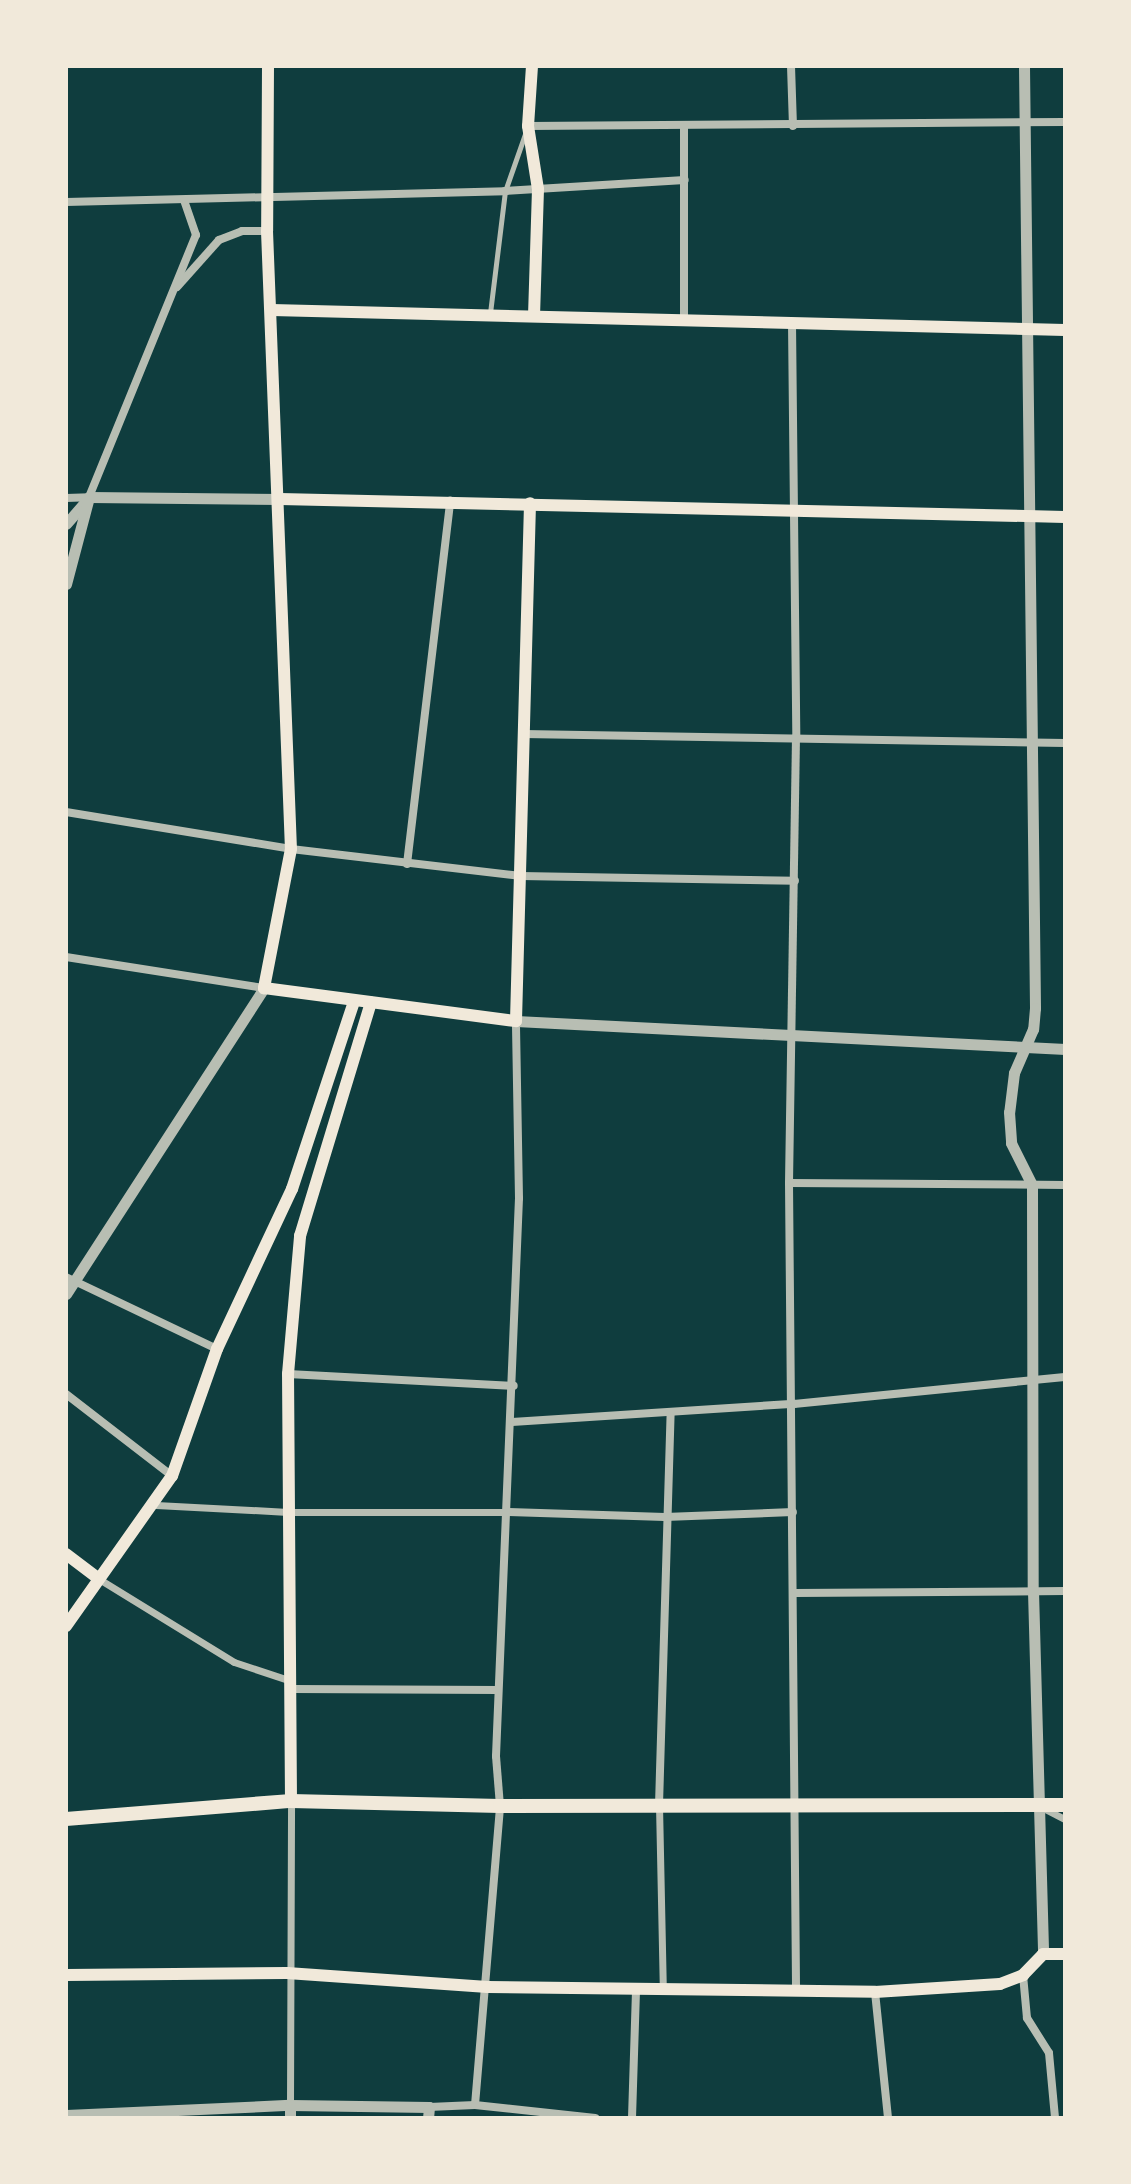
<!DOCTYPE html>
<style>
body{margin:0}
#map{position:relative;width:1131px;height:2184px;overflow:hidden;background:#0f3d3e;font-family:Roboto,sans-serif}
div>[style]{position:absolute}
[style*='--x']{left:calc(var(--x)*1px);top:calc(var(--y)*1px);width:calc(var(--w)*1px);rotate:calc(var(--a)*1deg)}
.service>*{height:5px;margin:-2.5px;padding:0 2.5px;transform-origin:2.5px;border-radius:2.5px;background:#b8beb3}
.pedestrian>*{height:7px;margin:-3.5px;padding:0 3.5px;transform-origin:3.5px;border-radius:3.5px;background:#b8beb3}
.minor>*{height:8px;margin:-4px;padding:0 4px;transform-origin:4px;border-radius:4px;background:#b8beb3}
.tertiary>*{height:11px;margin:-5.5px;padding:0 5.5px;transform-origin:5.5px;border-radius:5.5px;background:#b8beb3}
.secondary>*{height:12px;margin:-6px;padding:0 6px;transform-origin:6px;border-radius:6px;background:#f1e9da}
.primary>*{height:14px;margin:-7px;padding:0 7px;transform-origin:7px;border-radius:7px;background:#f1e9da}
span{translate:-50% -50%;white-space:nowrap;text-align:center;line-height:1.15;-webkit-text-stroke:8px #f1e9da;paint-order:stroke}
.frame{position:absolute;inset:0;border:68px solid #f1e9da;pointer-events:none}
</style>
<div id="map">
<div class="service">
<div style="--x:490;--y:313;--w:123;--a:-83"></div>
<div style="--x:505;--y:191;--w:64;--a:-70.7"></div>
</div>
<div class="pedestrian">
<div style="--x:156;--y:1505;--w:132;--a:3"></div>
<div style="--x:288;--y:1512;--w:221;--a:0"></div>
<div style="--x:99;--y:1579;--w:158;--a:31.6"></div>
<div style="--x:234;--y:1662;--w:60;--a:18.4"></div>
<div style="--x:659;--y:1805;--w:186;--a:88.8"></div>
<div style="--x:1043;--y:1808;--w:25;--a:27"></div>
<div style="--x:290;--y:2105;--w:304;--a:-89.8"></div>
</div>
<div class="minor">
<div style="--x:791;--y:66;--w:60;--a:88.1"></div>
<div style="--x:528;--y:126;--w:537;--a:-0.43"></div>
<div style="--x:684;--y:127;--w:192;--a:90"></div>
<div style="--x:66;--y:202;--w:439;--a:-1.4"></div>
<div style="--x:505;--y:191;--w:180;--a:-3.5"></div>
<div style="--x:177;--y:287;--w:63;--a:-48.2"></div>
<div style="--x:219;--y:240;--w:25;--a:-21"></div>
<div style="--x:242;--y:231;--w:25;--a:0"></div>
<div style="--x:792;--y:323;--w:414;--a:89.4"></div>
<div style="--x:796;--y:737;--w:446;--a:90.9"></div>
<div style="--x:789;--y:1183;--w:809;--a:89.5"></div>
<div style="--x:66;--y:498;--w:23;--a:-2"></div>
<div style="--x:89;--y:497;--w:283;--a:-67.8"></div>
<div style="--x:196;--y:235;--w:36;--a:-109"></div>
<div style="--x:523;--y:734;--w:542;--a:0.95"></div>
<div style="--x:66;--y:812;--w:228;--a:9.3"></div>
<div style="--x:291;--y:849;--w:232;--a:6.7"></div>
<div style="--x:521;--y:876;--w:274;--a:1"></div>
<div style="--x:407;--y:864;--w:366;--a:-83.2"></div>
<div style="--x:66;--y:957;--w:200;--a:8.9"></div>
<div style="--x:789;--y:1183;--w:276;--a:0.4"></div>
<div style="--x:66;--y:1277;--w:167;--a:25.5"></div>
<div style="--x:288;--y:1374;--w:226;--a:3"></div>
<div style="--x:66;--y:1394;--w:134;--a:37.7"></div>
<div style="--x:512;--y:1422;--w:283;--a:-3.7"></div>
<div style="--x:794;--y:1404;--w:272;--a:-5.7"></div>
<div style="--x:509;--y:1512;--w:156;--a:1.8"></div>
<div style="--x:665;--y:1517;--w:128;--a:-2.2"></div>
<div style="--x:795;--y:1593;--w:270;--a:-0.4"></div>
<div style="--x:293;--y:1689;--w:205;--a:0.3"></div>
<div style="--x:659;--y:1805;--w:393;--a:-88.3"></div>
<div style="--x:1023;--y:1975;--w:43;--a:84.7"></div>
<div style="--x:1027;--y:2018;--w:41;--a:57.8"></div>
<div style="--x:1049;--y:2053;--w:65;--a:84.7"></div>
<div style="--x:875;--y:1992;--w:127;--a:84.1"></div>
<div style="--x:475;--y:2105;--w:300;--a:-85.2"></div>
<div style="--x:500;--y:1806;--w:50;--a:-94.6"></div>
<div style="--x:496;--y:1756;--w:558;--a:-87.64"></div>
<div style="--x:519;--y:1198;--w:177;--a:-91"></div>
<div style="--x:429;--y:2107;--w:46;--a:-2.5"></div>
<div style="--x:475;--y:2105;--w:121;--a:6.2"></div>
<div style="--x:632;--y:2118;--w:126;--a:-88.2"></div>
</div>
<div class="tertiary">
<div style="--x:1024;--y:66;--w:942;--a:89.33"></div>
<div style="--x:1035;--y:1008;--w:21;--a:95"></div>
<div style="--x:1033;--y:1029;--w:48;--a:113.4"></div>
<div style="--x:1014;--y:1073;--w:39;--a:97"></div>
<div style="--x:1009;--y:1112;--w:31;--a:86"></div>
<div style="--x:1011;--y:1143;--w:47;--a:63.4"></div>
<div style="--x:1032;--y:1185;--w:406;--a:89.9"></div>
<div style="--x:1033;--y:1591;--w:363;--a:88.4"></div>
<div style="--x:89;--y:497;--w:191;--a:0.6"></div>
<div style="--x:66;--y:524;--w:35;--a:-49"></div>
<div style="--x:66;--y:584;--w:90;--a:-75.2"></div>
<div style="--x:516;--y:1021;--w:550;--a:2.92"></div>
<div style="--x:66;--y:1294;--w:364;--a:-57.1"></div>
<div style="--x:66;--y:2115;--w:224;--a:-2.6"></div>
<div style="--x:290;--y:2105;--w:139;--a:0.8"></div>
<div style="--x:429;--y:2107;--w:11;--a:95"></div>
<div style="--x:290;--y:2118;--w:13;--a:-90"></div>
</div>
<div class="secondary">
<div style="--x:268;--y:66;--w:165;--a:90.3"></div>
<div style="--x:267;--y:231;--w:618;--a:87.78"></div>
<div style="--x:291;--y:849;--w:142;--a:101"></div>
<div style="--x:264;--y:988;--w:254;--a:7.5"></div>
<div style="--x:516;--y:1021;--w:518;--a:-88.45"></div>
<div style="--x:532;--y:66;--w:60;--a:93.8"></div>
<div style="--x:528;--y:126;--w:64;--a:81"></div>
<div style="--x:538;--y:189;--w:125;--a:91.8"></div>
<div style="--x:272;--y:310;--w:793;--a:1.44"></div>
<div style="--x:280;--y:499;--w:785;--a:1.31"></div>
<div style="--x:66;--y:1554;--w:41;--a:37.1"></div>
<div style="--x:66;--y:1626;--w:184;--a:-54.8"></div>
<div style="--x:172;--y:1476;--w:135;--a:-70.5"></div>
<div style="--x:217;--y:1349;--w:177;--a:-64.9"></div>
<div style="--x:292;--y:1189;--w:198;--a:-71.7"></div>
<div style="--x:291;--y:1801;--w:427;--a:-90.4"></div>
<div style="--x:288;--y:1374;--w:139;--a:-85"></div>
<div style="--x:300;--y:1236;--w:244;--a:-73.1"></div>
<div style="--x:66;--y:1975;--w:221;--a:-0.5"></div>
<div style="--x:287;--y:1973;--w:201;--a:4"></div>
<div style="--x:488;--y:1987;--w:387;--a:0.7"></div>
<div style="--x:875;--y:1992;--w:125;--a:-3.7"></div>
<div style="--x:1000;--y:1984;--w:25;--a:-21"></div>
<div style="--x:1023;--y:1975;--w:29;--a:-46"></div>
<div style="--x:1043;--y:1954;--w:22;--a:0"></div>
</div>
<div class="primary">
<div style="--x:66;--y:1819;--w:226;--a:-4.6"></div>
<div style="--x:291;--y:1801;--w:209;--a:1.4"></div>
<div style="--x:500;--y:1806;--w:565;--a:-0.1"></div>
</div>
<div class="frame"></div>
</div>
